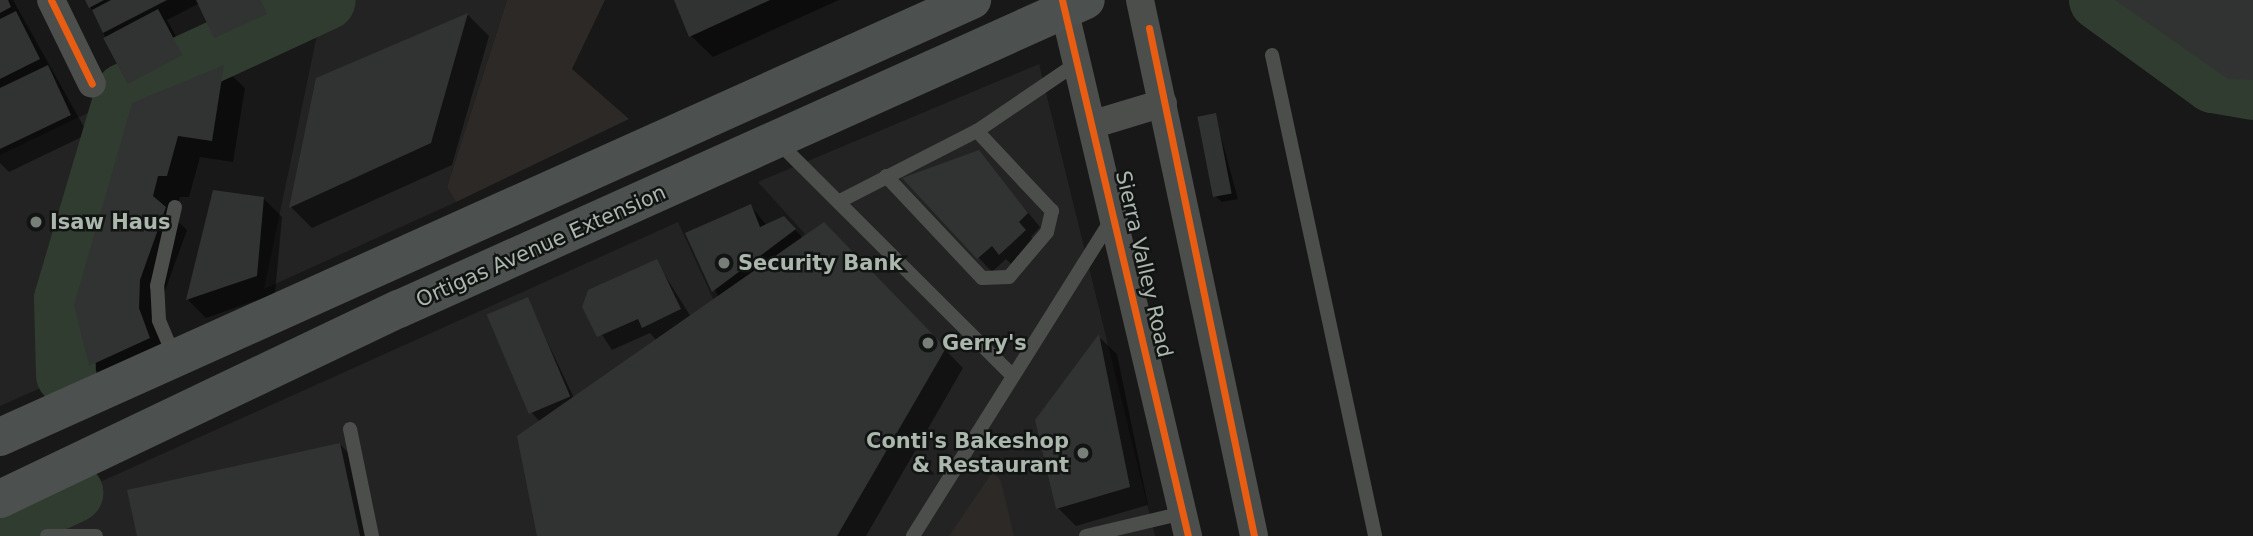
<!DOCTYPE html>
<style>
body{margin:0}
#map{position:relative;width:2253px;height:536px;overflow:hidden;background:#181818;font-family:"DejaVu Sans",sans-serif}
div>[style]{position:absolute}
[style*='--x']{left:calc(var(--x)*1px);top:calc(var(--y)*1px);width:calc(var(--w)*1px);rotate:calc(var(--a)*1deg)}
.built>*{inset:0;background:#222322}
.green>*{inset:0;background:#2c2926}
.shadow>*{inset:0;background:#0007}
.river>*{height:60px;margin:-30px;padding:0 30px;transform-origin:30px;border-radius:30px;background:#313c30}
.building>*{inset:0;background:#313332;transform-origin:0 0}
.lane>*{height:14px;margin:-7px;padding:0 7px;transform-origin:7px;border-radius:7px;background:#4c4e4c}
.street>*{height:28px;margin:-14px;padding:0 14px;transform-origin:14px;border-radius:14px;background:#4c4e4c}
.primary>*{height:38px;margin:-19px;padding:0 19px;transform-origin:19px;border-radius:19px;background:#4c504e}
.cycleway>*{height:7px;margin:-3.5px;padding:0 3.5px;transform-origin:3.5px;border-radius:3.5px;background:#e95d12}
.dots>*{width:19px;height:19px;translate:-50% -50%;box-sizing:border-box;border:4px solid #121413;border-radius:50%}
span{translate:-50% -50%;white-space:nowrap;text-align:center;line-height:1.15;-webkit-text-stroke:5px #121413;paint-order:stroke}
.poi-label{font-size:21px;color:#abb7ad;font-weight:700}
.left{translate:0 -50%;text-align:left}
.right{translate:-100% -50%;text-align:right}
.street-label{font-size:21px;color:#abb7ad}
</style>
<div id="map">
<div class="built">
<div style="clip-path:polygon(349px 0,507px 0,447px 187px,456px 202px,264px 289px,322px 11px)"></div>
<div style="clip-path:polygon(2075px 0,2253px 0,2253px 100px,2213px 98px)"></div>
<div style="clip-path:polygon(1039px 64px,1155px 536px,0 536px,0 527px,678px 222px,714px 301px,805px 234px,758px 182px)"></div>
<div style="clip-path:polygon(92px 111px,100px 131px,52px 289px,63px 378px,0 406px,0 155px)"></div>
</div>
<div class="green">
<div style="clip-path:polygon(507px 0,605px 0,572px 69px,629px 119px,456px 202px,447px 187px)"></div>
<div style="clip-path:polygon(993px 471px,1001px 481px,1014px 536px,949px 536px)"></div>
</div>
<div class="shadow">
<div style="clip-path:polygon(0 0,13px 0,88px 134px,9px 172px,0 163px)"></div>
<div style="clip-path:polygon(87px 0,266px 0,279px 28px,229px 51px,200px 3px,167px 20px,194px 69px,142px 97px,128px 83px)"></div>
<div style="clip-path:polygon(676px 0,839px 0,713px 57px,691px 36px)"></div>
<div style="clip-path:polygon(2114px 0,2253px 0,2253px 100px,2252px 100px)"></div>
<div style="clip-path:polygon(468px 15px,489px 36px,452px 165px,312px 228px,291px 207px,317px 79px)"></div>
<div style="clip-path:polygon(223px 67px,245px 88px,233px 162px,200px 157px,189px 197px,180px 197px,174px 218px,187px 230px,161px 302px,171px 360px,112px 387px,91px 365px,76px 305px,134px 104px)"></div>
<div style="clip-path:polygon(1215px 115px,1238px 199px,1222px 202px,1215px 196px)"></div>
<div style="clip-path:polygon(978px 152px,1040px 227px,1031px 237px,1039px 245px,1014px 267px,1006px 259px,992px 272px,905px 179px)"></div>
<div style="clip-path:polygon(214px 192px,264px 199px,282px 217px,275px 294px,206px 318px,188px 300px)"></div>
<div style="clip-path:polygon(751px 206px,767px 226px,784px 218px,804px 239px,842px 243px,963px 368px,866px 536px,539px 536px,540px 422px,532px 413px,527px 299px,574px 398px,657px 341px,650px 333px,612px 350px,584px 307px,656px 261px,691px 317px,719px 298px,687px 234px)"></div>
<div style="clip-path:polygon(1099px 337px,1117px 354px,1148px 505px,1076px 526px,1058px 508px)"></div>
<div style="clip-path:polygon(340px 444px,361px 466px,377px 536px,139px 536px)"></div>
</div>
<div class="river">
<div style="--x:2099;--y:0;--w:141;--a:36.1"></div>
<div style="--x:2213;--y:83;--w:41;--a:9.9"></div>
<div style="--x:66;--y:375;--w:76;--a:-91.5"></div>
<div style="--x:64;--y:299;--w:215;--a:-73.5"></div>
<div style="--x:125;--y:93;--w:221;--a:-24.8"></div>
<div style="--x:0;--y:527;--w:81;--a:-25"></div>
</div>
<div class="building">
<div style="clip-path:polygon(0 0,8px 0,11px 7px,0 13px)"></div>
<div style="clip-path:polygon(85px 0,104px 0,89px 8px)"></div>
<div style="clip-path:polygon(111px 0,167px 0,103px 33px,92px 10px)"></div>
<div style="clip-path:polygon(196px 0,261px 0,267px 14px,214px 38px)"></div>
<div style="clip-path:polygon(674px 0,770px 0,689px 37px)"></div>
<div style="clip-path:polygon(2115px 0,2253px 0,2253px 80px,2228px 79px)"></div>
<div style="left:158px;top:9px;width:52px;height:62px;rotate:62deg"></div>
<div style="clip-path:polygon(16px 11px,40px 59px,0 79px,0 19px)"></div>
<div style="clip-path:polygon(468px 13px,431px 143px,289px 208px,316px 78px)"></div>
<div style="clip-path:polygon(48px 65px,71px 115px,0 149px,0 88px)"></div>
<div style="clip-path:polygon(224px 65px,212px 141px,178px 136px,167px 176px,158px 176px,153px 196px,166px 207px,140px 280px,139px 308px,150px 338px,89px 366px,74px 305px,132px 103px)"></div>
<div style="left:1216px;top:113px;width:82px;height:19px;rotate:79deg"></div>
<div style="clip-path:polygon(979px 150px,1028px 213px,1019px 222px,1026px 230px,999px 255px,992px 246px,977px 259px,902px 178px)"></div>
<div style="clip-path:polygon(213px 190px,264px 197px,257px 276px,186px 300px)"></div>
<div style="clip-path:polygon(751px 204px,760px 227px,784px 216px,796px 229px,712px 292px,685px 233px)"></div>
<div style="clip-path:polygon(824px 222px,946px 348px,837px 536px,537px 536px,517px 436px)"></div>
<div style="clip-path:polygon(657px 259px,681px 309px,642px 328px,638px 319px,597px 337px,582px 307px,588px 290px)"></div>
<div style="left:528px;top:297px;width:108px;height:45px;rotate:67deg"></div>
<div style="clip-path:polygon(1099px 334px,1130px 487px,1056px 509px,1035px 420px)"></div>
<div style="clip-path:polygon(340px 443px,360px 536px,137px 536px,127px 490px)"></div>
</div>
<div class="lane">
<div style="--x:1272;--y:55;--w:492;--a:77.9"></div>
<div style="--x:778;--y:142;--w:327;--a:44.9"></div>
<div style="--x:886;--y:176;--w:140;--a:46.7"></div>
<div style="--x:982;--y:278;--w:27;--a:-2"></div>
<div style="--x:1009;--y:277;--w:59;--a:-49.8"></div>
<div style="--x:1047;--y:232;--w:22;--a:-77"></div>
<div style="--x:1052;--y:211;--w:110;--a:-133.2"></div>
<div style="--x:840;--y:201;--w:154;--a:-27.1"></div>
<div style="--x:977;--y:131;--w:125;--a:-34.2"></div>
<div style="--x:174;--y:356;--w:39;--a:-113"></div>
<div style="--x:159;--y:320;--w:34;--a:-93"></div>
<div style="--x:157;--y:286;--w:81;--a:-77.2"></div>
<div style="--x:350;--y:429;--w:109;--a:78.4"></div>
<div style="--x:47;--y:536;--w:49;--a:0"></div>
<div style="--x:913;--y:536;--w:374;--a:-57.9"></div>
<div style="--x:1086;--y:536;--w:100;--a:-13.3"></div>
</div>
<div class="street">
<div style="--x:51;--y:0;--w:93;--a:64"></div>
<div style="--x:1062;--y:0;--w:551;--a:76.77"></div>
<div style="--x:1140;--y:0;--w:548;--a:77.99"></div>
<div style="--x:1094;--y:124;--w:72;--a:-16.9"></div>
</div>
<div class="primary">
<div style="--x:0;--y:437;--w:1066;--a:-24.21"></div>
<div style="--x:0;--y:499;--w:442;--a:-25.5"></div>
<div style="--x:399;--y:309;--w:753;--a:-24.22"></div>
</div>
<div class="cycleway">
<div style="--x:51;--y:0;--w:93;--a:64"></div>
<div style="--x:1062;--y:0;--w:551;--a:76.77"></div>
<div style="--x:1149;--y:28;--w:519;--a:78.32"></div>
</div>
<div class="dots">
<div style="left:36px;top:222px;background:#787f79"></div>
<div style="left:724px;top:263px;background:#787f79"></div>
<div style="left:928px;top:343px;background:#787f79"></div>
<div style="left:1083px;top:453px;background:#787f79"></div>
</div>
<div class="poi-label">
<span class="left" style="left:50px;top:222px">Isaw Haus</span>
<span class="left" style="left:738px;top:263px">Security Bank</span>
<span class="left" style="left:942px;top:343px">Gerry's</span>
<span class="right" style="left:1069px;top:453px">Conti's Bakeshop<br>&amp; Restaurant</span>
</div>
<div class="street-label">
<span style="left:541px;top:246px;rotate:-24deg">Ortigas Avenue Extension</span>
<span style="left:1144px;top:264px;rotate:77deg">Sierra Valley Road</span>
</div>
</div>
